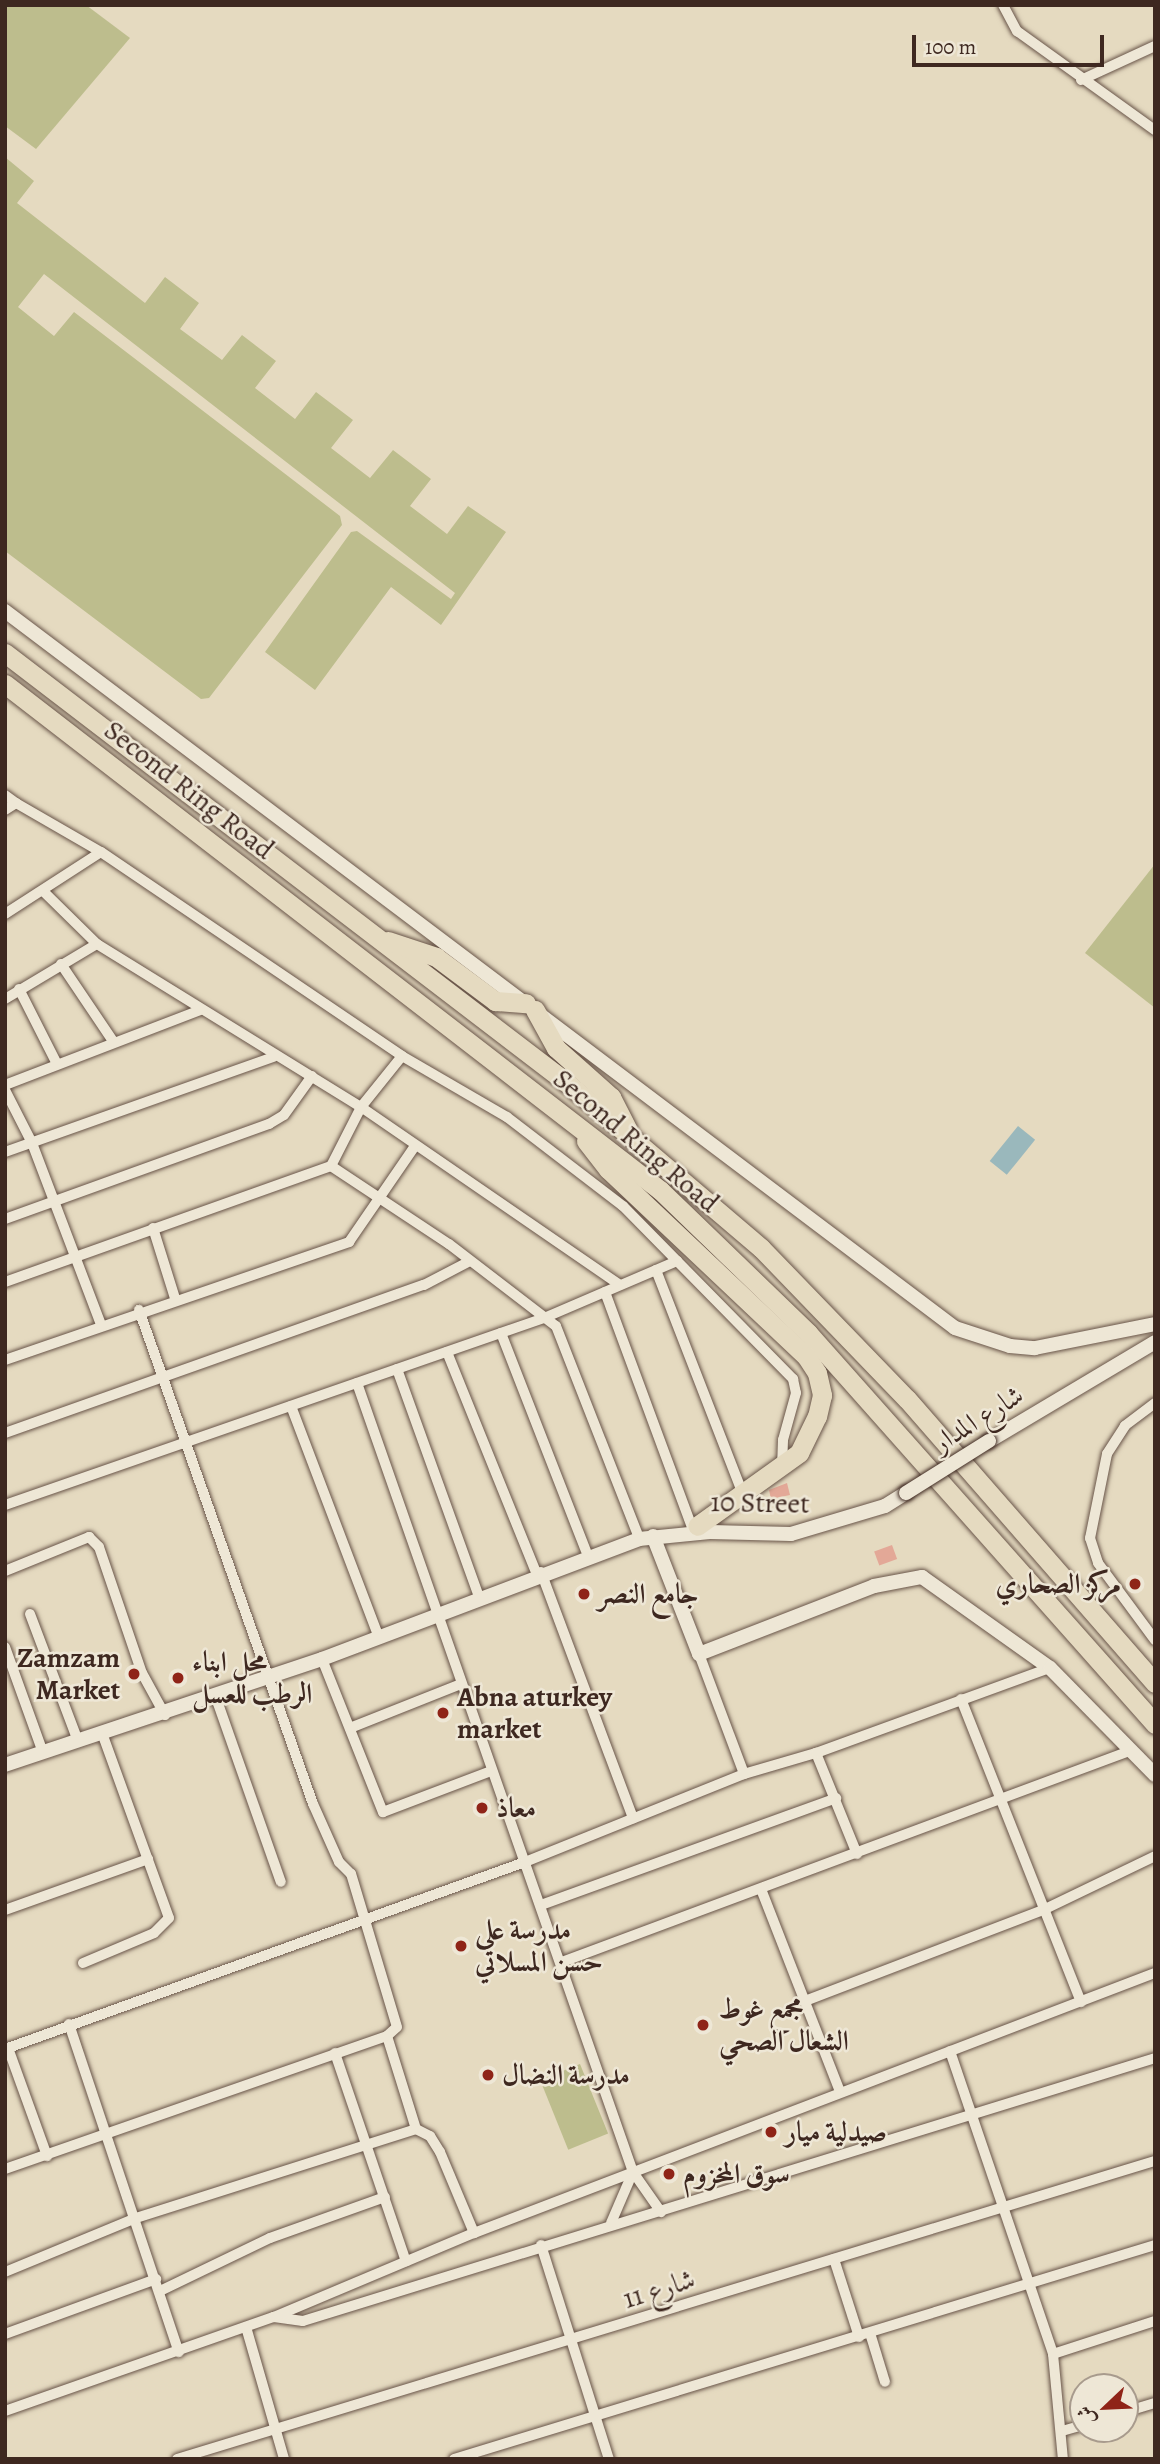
<!DOCTYPE html>
<meta charset="utf-8">
<style>
body{margin:0}
#map{position:relative;width:1160px;height:2464px;overflow:hidden;background:#e5dac0;font-family:Alegreya,Amiri,serif}
div>[style]{position:absolute}
[style*='--x']{left:calc(var(--x)*1px);top:calc(var(--y)*1px);width:calc(var(--w)*1px);rotate:calc(var(--a)*1deg)}
.green>*{inset:0;background:#bdbd8d;transform-origin:0 0}
.water>*{inset:0;background:#9ab8bc;transform-origin:0 0}
.building>*{inset:0;background:#e3a897;transform-origin:0 0}
.roads{filter:drop-shadow(0 0 2px #685448) drop-shadow(0 0 2px #685448)}
.street>*{height:10px;margin:-5px;padding:0 5px;transform-origin:5px;border-radius:5px;background:#eee7d6}
.secondary>*{height:14px;margin:-7px;padding:0 7px;transform-origin:7px;border-radius:7px;background:#eee7d6}
.highway>*{height:19px;margin:-9.5px;padding:0 9.5px;transform-origin:9.5px;border-radius:9.5px;background:#e5dac0}
.bridges{filter:drop-shadow(0 0 2px #3e2820) drop-shadow(0 0 2px #3e2820)}
.secondary-bridge>*{height:14px;margin:-7px;padding:0 7px;transform-origin:7px;border-radius:7px;background:#eee7d6}
.dots>*{width:19px;height:19px;translate:-50% -50%;box-sizing:border-box;border:4px solid #eee7d6;border-radius:50%}
span{translate:-50% -50%;white-space:nowrap;text-align:center;line-height:1.15;-webkit-text-stroke:5px #eee7d6;paint-order:stroke}
.street-label{font-size:28px;color:#3e2820}
.poi-label{font-size:28px;color:#3e2820;font-weight:700}
.right{translate:-100% -50%;text-align:right}
.left{translate:0 -50%;text-align:left}
.frame{position:absolute;inset:0;border:7px solid #3e2820;pointer-events:none}
.north{position:absolute;left:1069px;top:2373px;width:70px;height:70px;box-sizing:border-box;background:#eee7d6;border:2px solid #a89b8d;border-radius:50%;rotate:247deg;font-size:19px;font-weight:700;line-height:28px;text-align:center;color:#3e2820}
.north::after{content:'';display:block;margin:auto;width:24px;height:32px;background:#8f2418;clip-path:polygon(50% 0,100% 100%,50% 72%,0 100%)}
.scale{position:absolute;left:912px;top:35px;width:192px;height:32px;box-sizing:border-box;border:4px solid #3e2820;border-top:0;padding-left:9px;font-size:21px;line-height:24px;white-space:nowrap;color:#3e2820;-webkit-text-stroke:5px #eee7d6;paint-order:stroke}
</style>
<div id="map">
<div class="green">
<div style="clip-path:polygon(5px 5px,86px 5px,130px 38px,36px 149px,5px 126px)"></div>
<div style="clip-path:polygon(5px 157px,34px 181px,17px 203px,145px 303px,165px 277px,199px 303px,180px 329px,222px 360px,242px 335px,276px 361px,255px 388px,295px 419px,316px 392px,353px 420px,331px 448px,370px 478px,393px 450px,431px 479px,410px 506px,447px 534px,468px 506px,506px 532px,441px 625px,391px 587px,315px 690px,265px 652px,351px 532px,357px 531px,451px 599px,455px 593px,44px 274px,18px 307px,54px 336px,74px 312px,340px 516px,342px 525px,209px 698px,201px 699px,5px 551px)"></div>
<div style="clip-path:polygon(1155px 864px,1155px 1008px,1085px 953px)"></div>
<div style="left:580px;top:2064px;width:75px;height:43px;rotate:68deg"></div>
</div>
<div class="water">
<div style="left:1018px;top:1126px;width:22px;height:45px;rotate:39deg"></div>
</div>
<div class="building">
<div style="clip-path:polygon(787px 1483px,790px 1495px,771px 1499px,769px 1490px)"></div>
<div style="left:892px;top:1545px;width:15px;height:19px;rotate:70deg"></div>
</div>
<div class="roads">
<div class="street">
<div style="--x:1003;--y:5;--w:30;--a:62"></div>
<div style="--x:1017;--y:31;--w:170;--a:35.7"></div>
<div style="--x:1081;--y:80;--w:81;--a:-24.7"></div>
<div style="--x:5;--y:795;--w:14;--a:36"></div>
<div style="--x:16;--y:803;--w:13;--a:148"></div>
<div style="--x:16;--y:803;--w:98;--a:30"></div>
<div style="--x:101;--y:852;--w:364;--a:34.1"></div>
<div style="--x:402;--y:1056;--w:121;--a:30.2"></div>
<div style="--x:507;--y:1117;--w:146;--a:37.5"></div>
<div style="--x:623;--y:1206;--w:243;--a:45.5"></div>
<div style="--x:793;--y:1379;--w:14;--a:78"></div>
<div style="--x:796;--y:1393;--w:49;--a:105.5"></div>
<div style="--x:783;--y:1440;--w:27;--a:92"></div>
<div style="--x:43;--y:891;--w:76;--a:44.5"></div>
<div style="--x:97;--y:944;--w:310;--a:31.7"></div>
<div style="--x:361;--y:1107;--w:314;--a:34.5"></div>
<div style="--x:5;--y:914;--w:114;--a:-32.9"></div>
<div style="--x:61;--y:964;--w:93;--a:56"></div>
<div style="--x:19;--y:989;--w:84;--a:63.1"></div>
<div style="--x:5;--y:999;--w:107;--a:-30.9"></div>
<div style="--x:5;--y:1085;--w:209;--a:-21"></div>
<div style="--x:5;--y:1090;--w:59;--a:63"></div>
<div style="--x:32;--y:1143;--w:195;--a:69.2"></div>
<div style="--x:5;--y:1152;--w:285;--a:-19.5"></div>
<div style="--x:331;--y:1166;--w:141;--a:33.5"></div>
<div style="--x:449;--y:1244;--w:135;--a:37.5"></div>
<div style="--x:556;--y:1326;--w:222;--a:68.6"></div>
<div style="--x:5;--y:1219;--w:281;--a:-19.8"></div>
<div style="--x:269;--y:1124;--w:17;--a:-31"></div>
<div style="--x:284;--y:1115;--w:48;--a:-54.3"></div>
<div style="--x:153;--y:1228;--w:73;--a:72.6"></div>
<div style="--x:656;--y:1270;--w:238;--a:68.8"></div>
<div style="--x:5;--y:1282;--w:346;--a:-19.6"></div>
<div style="--x:331;--y:1166;--w:66;--a:-63"></div>
<div style="--x:361;--y:1107;--w:65;--a:-51.2"></div>
<div style="--x:605;--y:1292;--w:251;--a:69.7"></div>
<div style="--x:501;--y:1333;--w:234;--a:68.7"></div>
<div style="--x:447;--y:1352;--w:235;--a:68"></div>
<div style="--x:5;--y:1360;--w:364;--a:-18.9"></div>
<div style="--x:349;--y:1242;--w:116;--a:-55.5"></div>
<div style="--x:397;--y:1369;--w:239;--a:70.2"></div>
<div style="--x:357;--y:1383;--w:836;--a:70.72"></div>
<div style="--x:633;--y:2172;--w:49;--a:55"></div>
<div style="--x:1155;--y:1403;--w:38;--a:143"></div>
<div style="--x:1125;--y:1426;--w:33;--a:123"></div>
<div style="--x:1107;--y:1454;--w:86;--a:101.4"></div>
<div style="--x:1090;--y:1538;--w:26;--a:72"></div>
<div style="--x:1098;--y:1563;--w:96;--a:53.5"></div>
<div style="--x:291;--y:1406;--w:242;--a:69.2"></div>
<div style="--x:5;--y:1433;--w:444;--a:-19.5"></div>
<div style="--x:424;--y:1285;--w:50;--a:-27.6"></div>
<div style="--x:5;--y:1505;--w:571;--a:-19.13"></div>
<div style="--x:544;--y:1318;--w:145;--a:-23.2"></div>
<div style="--x:5;--y:1571;--w:91;--a:-22"></div>
<div style="--x:89;--y:1537;--w:14;--a:45"></div>
<div style="--x:99;--y:1547;--w:133;--a:71.2"></div>
<div style="--x:142;--y:1673;--w:48;--a:61.3"></div>
<div style="--x:541;--y:1572;--w:263;--a:69.5"></div>
<div style="--x:30;--y:1614;--w:130;--a:69.3"></div>
<div style="--x:5;--y:1647;--w:106;--a:70.2"></div>
<div style="--x:699;--y:1654;--w:128;--a:69.4"></div>
<div style="--x:322;--y:1659;--w:165;--a:68.3"></div>
<div style="--x:383;--y:1812;--w:116;--a:-20.8"></div>
<div style="--x:215;--y:1695;--w:198;--a:70.6"></div>
<div style="--x:961;--y:1699;--w:326;--a:68.4"></div>
<div style="--x:350;--y:1728;--w:119;--a:-21.6"></div>
<div style="--x:816;--y:1753;--w:109;--a:67.9"></div>
<div style="--x:761;--y:1889;--w:218;--a:68.7"></div>
<div style="--x:541;--y:1905;--w:314;--a:-19.9"></div>
<div style="--x:5;--y:1910;--w:152;--a:-19.6"></div>
<div style="--x:562;--y:1962;--w:608;--a:-20.4"></div>
<div style="--x:83;--y:1963;--w:77;--a:-22.9"></div>
<div style="--x:154;--y:1933;--w:21;--a:-45"></div>
<div style="--x:169;--y:1918;--w:194;--a:-109.9"></div>
<div style="--x:805;--y:2001;--w:255;--a:-20.9"></div>
<div style="--x:1043;--y:1910;--w:124;--a:-25.7"></div>
<div style="--x:69;--y:2024;--w:346;--a:71.5"></div>
<div style="--x:387;--y:2036;--w:97;--a:72.7"></div>
<div style="--x:416;--y:2129;--w:16;--a:27"></div>
<div style="--x:430;--y:2136;--w:19;--a:58"></div>
<div style="--x:440;--y:2152;--w:88;--a:67.2"></div>
<div style="--x:8;--y:2048;--w:115;--a:70.1"></div>
<div style="--x:5;--y:2049;--w:553;--a:-19.78"></div>
<div style="--x:525;--y:1862;--w:236;--a:-21.9"></div>
<div style="--x:744;--y:1774;--w:75;--a:-16.3"></div>
<div style="--x:816;--y:1753;--w:249;--a:-20"></div>
<div style="--x:950;--y:2051;--w:320;--a:71.2"></div>
<div style="--x:1053;--y:2354;--w:105;--a:84.6"></div>
<div style="--x:335;--y:2053;--w:220;--a:71.2"></div>
<div style="--x:5;--y:2169;--w:404;--a:-19.2"></div>
<div style="--x:387;--y:2036;--w:13;--a:-42"></div>
<div style="--x:397;--y:2027;--w:160;--a:-106.7"></div>
<div style="--x:351;--y:1874;--w:17;--a:-135"></div>
<div style="--x:339;--y:1862;--w:64;--a:-114.1"></div>
<div style="--x:313;--y:1804;--w:524;--a:-109.4"></div>
<div style="--x:611;--y:2223;--w:56;--a:-66.7"></div>
<div style="--x:541;--y:2245;--w:225;--a:72.4"></div>
<div style="--x:834;--y:2259;--w:82;--a:72.2"></div>
<div style="--x:5;--y:2272;--w:142;--a:-22.4"></div>
<div style="--x:136;--y:2218;--w:294;--a:-17.6"></div>
<div style="--x:160;--y:2291;--w:122;--a:-25.7"></div>
<div style="--x:270;--y:2238;--w:122;--a:-19.6"></div>
<div style="--x:274;--y:2317;--w:29;--a:8"></div>
<div style="--x:303;--y:2321;--w:892;--a:-17.15"></div>
<div style="--x:246;--y:2327;--w:137;--a:73.9"></div>
<div style="--x:870;--y:2333;--w:51;--a:73"></div>
<div style="--x:5;--y:2334;--w:161;--a:-20"></div>
<div style="--x:1053;--y:2354;--w:107;--a:-17.9"></div>
<div style="--x:5;--y:2411;--w:285;--a:-19.3"></div>
<div style="--x:274;--y:2317;--w:217;--a:-22.8"></div>
<div style="--x:474;--y:2233;--w:729;--a:-20.9"></div>
<div style="--x:1125;--y:2412;--w:31;--a:-17"></div>
<div style="--x:1062;--y:2431;--w:22;--a:-16"></div>
<div style="--x:177;--y:2459;--w:1022;--a:-16.95"></div>
<div style="--x:454;--y:2459;--w:733;--a:-16.98"></div>
</div>
<div class="secondary">
<div style="--x:5;--y:611;--w:1190;--a:37.04"></div>
<div style="--x:955;--y:1328;--w:58;--a:18.1"></div>
<div style="--x:1010;--y:1346;--w:25;--a:5"></div>
<div style="--x:1035;--y:1348;--w:122;--a:-11.3"></div>
<div style="--x:989;--y:1441;--w:193;--a:-30.8"></div>
<div style="--x:653;--y:1536;--w:127;--a:68.7"></div>
<div style="--x:699;--y:1654;--w:188;--a:-21.2"></div>
<div style="--x:874;--y:1586;--w:49;--a:-10.6"></div>
<div style="--x:922;--y:1577;--w:157;--a:35.4"></div>
<div style="--x:1050;--y:1668;--w:150;--a:45.5"></div>
<div style="--x:5;--y:1765;--w:334;--a:-18.5"></div>
<div style="--x:322;--y:1659;--w:339;--a:-20.7"></div>
<div style="--x:639;--y:1539;--w:71;--a:-5.6"></div>
<div style="--x:710;--y:1532;--w:81;--a:1.4"></div>
<div style="--x:791;--y:1534;--w:98;--a:-16.6"></div>
<div style="--x:885;--y:1506;--w:25;--a:-32"></div>
</div>
<div class="highway">
<div style="--x:5;--y:653;--w:706;--a:37.41"></div>
<div style="--x:566;--y:1082;--w:256;--a:40.4"></div>
<div style="--x:761;--y:1248;--w:210;--a:46"></div>
<div style="--x:907;--y:1399;--w:377;--a:48.9"></div>
<div style="--x:5;--y:684;--w:828;--a:37.69"></div>
<div style="--x:660;--y:1190;--w:206;--a:44"></div>
<div style="--x:808;--y:1333;--w:523;--a:48.41"></div>
<div style="--x:388;--y:941;--w:51;--a:18.4"></div>
<div style="--x:436;--y:957;--w:74;--a:36.7"></div>
<div style="--x:495;--y:1001;--w:31;--a:4"></div>
<div style="--x:535;--y:1010;--w:43;--a:61.1"></div>
<div style="--x:556;--y:1048;--w:74;--a:41.7"></div>
<div style="--x:611;--y:1097;--w:36;--a:63"></div>
<div style="--x:586;--y:1141;--w:36;--a:52"></div>
<div style="--x:608;--y:1169;--w:272;--a:43.4"></div>
<div style="--x:806;--y:1356;--w:20;--a:57"></div>
<div style="--x:817;--y:1373;--w:23;--a:77"></div>
<div style="--x:822;--y:1395;--w:22;--a:103"></div>
<div style="--x:817;--y:1416;--w:41;--a:115.9"></div>
<div style="--x:799;--y:1453;--w:125;--a:144.4"></div>
</div>
</div>
<div class="bridges">
<div class="secondary-bridge">
<div style="--x:906;--y:1493;--w:98;--a:-32.1"></div>
</div>
</div>
<div class="dots">
<div style="left:1135px;top:1584px;background:#8f2418"></div>
<div style="left:584px;top:1594px;background:#8f2418"></div>
<div style="left:134px;top:1674px;background:#8f2418"></div>
<div style="left:178px;top:1678px;background:#8f2418"></div>
<div style="left:443px;top:1713px;background:#8f2418"></div>
<div style="left:482px;top:1808px;background:#8f2418"></div>
<div style="left:461px;top:1946px;background:#8f2418"></div>
<div style="left:703px;top:2025px;background:#8f2418"></div>
<div style="left:488px;top:2075px;background:#8f2418"></div>
<div style="left:771px;top:2132px;background:#8f2418"></div>
<div style="left:669px;top:2174px;background:#8f2418"></div>
</div>
<div class="street-label">
<span style="left:189px;top:790px;rotate:38deg">Second Ring Road</span>
<span style="left:636px;top:1141px;rotate:40deg">Second Ring Road</span>
<span style="left:978px;top:1419px;rotate:-32deg">شارع المدار</span>
<span style="left:760px;top:1503px;rotate:1deg">10 Street</span>
<span style="left:659px;top:2289px;rotate:-17deg">شارع 11</span>
</div>
<div class="poi-label">
<span class="right" style="left:1121px;top:1584px">مركز الصحاري</span>
<span class="left" style="left:598px;top:1594px">جامع النصر</span>
<span class="right" style="left:120px;top:1674px">Zamzam<br>Market</span>
<span class="left" style="left:192px;top:1678px">محل ابناء<br>الرطب للعسل</span>
<span class="left" style="left:457px;top:1713px">Abna aturkey<br>market</span>
<span class="left" style="left:496px;top:1808px">معاذ</span>
<span class="left" style="left:475px;top:1946px">مدرسة على<br>حسن المسلاتي</span>
<span class="left" style="left:719px;top:2025px">مجمع غوط<br>الشعال الصحي</span>
<span class="left" style="left:502px;top:2075px">مدرسة النضال</span>
<span class="left" style="left:785px;top:2132px">صيدلية ميار</span>
<span class="left" style="left:683px;top:2174px">سوق المخزوم</span>
</div>
<div class="frame"></div>
<div class="north">ش</div>
<div class="scale">100 m</div>
</div>
